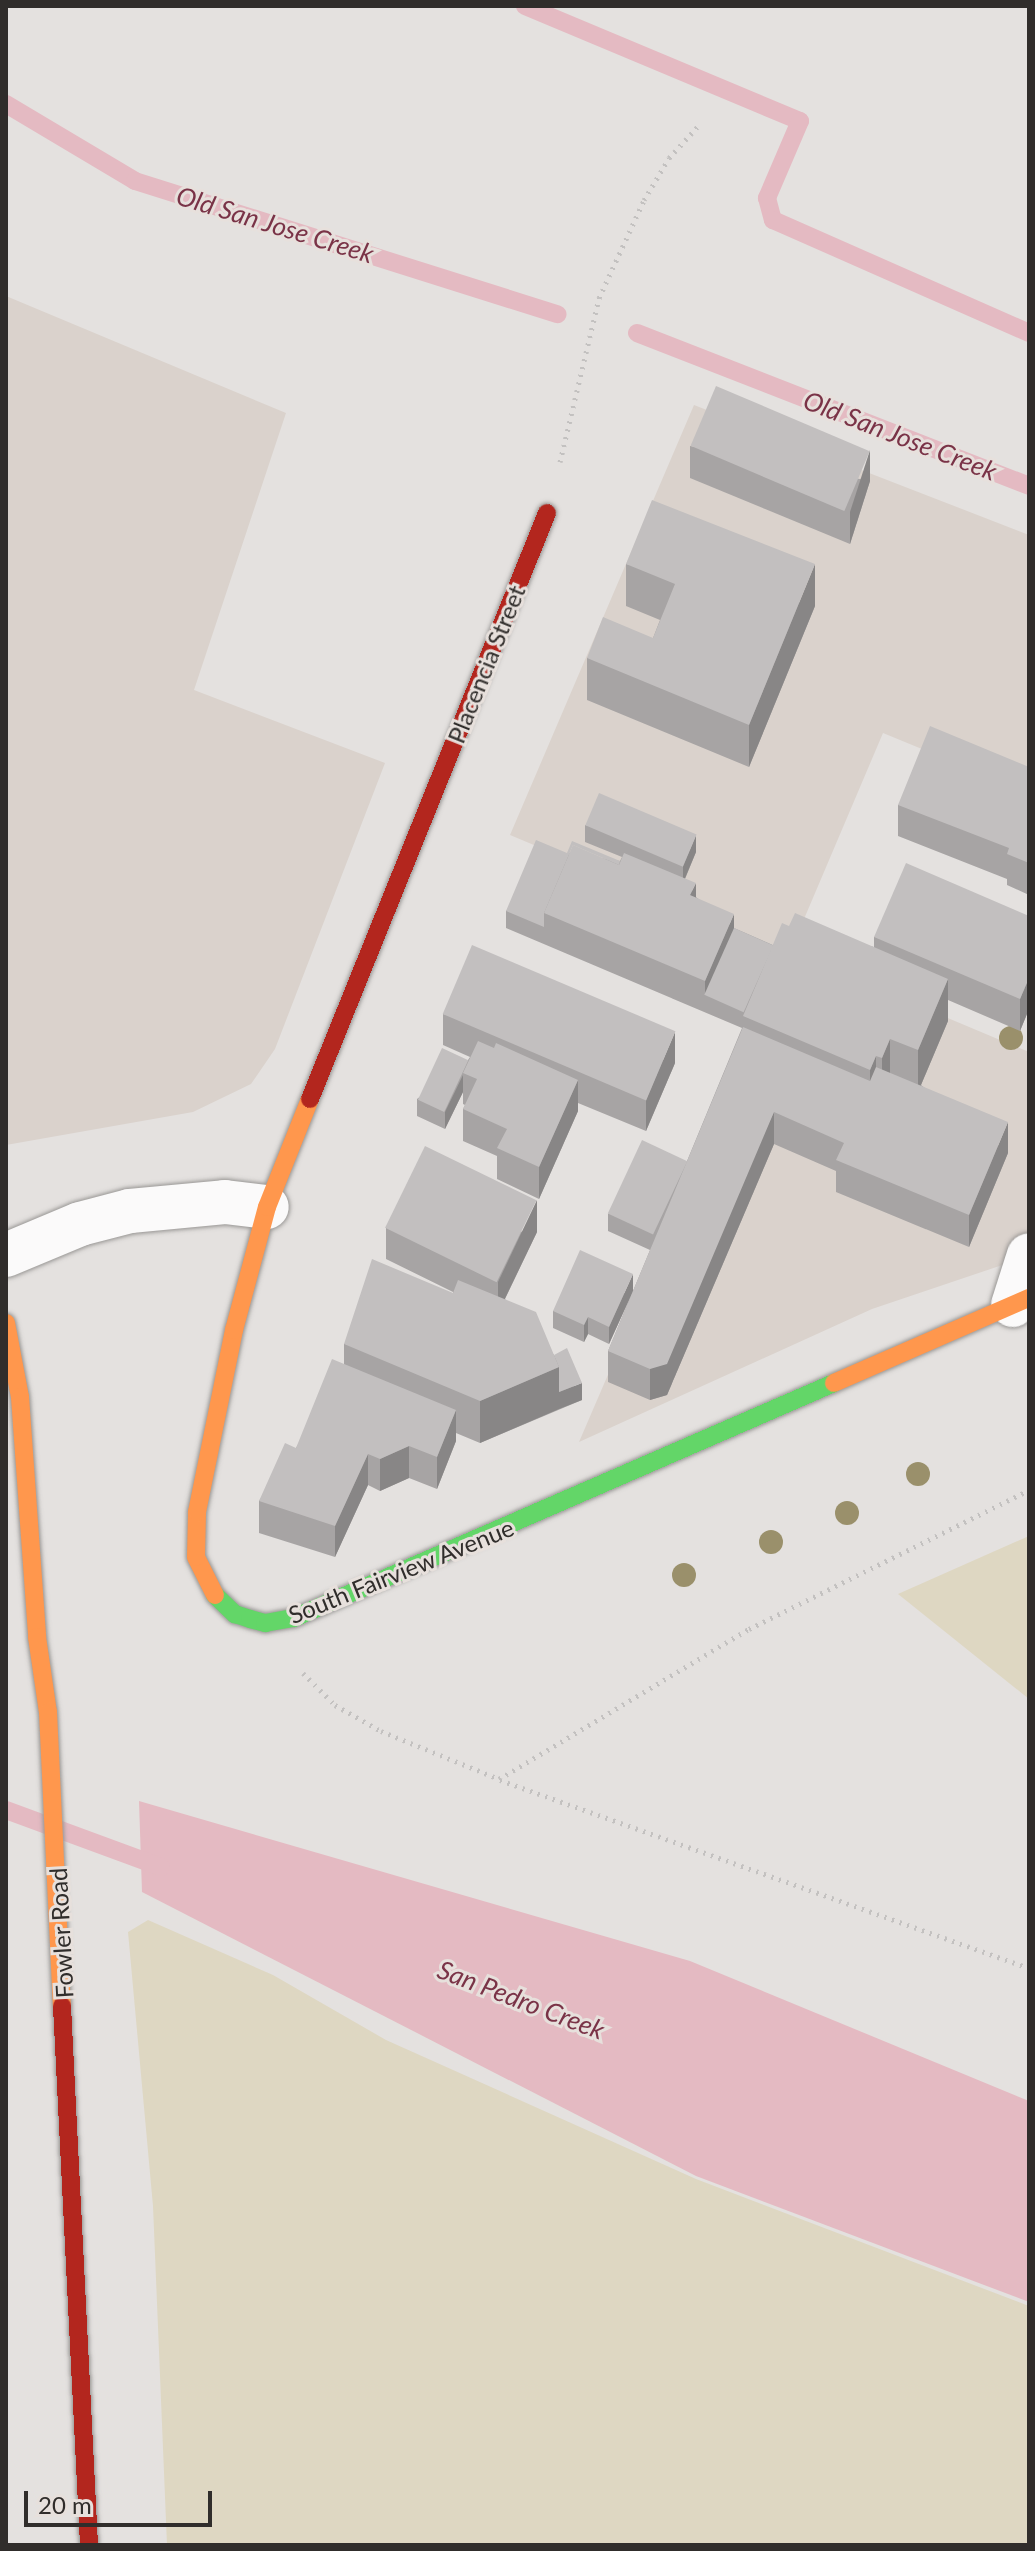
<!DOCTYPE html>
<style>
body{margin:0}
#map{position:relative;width:1035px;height:2551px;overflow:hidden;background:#e4e1df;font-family:Lato,sans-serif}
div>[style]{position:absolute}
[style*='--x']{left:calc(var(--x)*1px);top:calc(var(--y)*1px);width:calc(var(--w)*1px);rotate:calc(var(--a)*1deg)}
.built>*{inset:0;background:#dad2cc}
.green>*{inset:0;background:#ded7c2}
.water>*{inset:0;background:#e4bac2}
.stream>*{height:18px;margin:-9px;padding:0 9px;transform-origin:9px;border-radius:9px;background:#e4bac2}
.path>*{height:5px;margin-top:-2.5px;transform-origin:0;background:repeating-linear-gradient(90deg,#c3c1c0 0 2px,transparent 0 8px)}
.roads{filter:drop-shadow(0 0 2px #999795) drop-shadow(0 0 2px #999795)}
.street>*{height:44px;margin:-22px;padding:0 22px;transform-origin:22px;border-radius:22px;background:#fbfafa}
.fast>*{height:18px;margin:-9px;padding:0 9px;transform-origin:9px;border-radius:9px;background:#63d668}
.slow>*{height:18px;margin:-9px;padding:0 9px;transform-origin:9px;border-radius:9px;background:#ff974d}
.jam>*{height:18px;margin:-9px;padding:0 9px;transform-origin:9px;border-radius:9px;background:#b3261e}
.trees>*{width:24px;height:24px;margin:-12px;border-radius:50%;background:#9a906b}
.wall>*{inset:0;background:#a7a4a4}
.shaded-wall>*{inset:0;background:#888686}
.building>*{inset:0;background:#c2bfbf;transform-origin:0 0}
span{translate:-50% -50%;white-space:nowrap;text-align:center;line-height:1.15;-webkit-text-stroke:6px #e7e0dc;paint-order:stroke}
.street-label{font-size:24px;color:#302d2b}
.water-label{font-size:26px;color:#7a3347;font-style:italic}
.frame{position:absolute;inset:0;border:8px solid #302d2b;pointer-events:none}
.scale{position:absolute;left:24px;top:2491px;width:188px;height:36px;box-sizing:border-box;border:4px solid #302d2b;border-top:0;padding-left:10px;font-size:24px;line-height:28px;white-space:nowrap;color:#302d2b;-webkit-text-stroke:6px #e7e0dc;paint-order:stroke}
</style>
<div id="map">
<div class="built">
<div style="clip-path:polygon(6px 296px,286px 413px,194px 690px,385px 763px,275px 1049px,251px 1084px,193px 1112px,6px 1145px)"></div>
<div style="clip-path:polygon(694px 405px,1029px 535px,1029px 793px,883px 733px,790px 952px,1029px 1052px,1029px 1256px,872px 1309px,579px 1442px,790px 952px,510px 835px)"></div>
</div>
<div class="green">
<div style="clip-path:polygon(1029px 1536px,1029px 1699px,898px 1594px)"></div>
<div style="clip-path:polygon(148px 1920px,273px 1975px,386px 2040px,696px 2179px,1029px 2306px,1029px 2545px,167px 2545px,153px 2206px,128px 1932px)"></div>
</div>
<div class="water">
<div style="clip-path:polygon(139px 1801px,690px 1961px,1029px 2101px,1029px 2302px,696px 2176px,142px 1892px)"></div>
</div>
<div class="stream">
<div style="--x:525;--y:6;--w:298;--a:22.7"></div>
<div style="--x:800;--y:121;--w:84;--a:113.2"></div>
<div style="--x:767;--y:198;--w:23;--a:75"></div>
<div style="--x:773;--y:220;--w:280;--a:23.8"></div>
<div style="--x:6;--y:104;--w:150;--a:30.8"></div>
<div style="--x:135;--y:181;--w:443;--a:17.5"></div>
<div style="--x:637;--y:333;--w:421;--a:21.3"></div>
<div style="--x:6;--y:1810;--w:165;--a:20.2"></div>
</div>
<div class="path">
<div style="--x:560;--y:462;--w:169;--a:-76.6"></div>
<div style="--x:599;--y:298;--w:108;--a:-65.3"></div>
<div style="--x:644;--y:200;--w:49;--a:-59.2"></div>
<div style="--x:669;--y:158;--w:45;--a:-47.7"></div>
<div style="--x:303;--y:1673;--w:45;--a:45"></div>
<div style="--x:335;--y:1705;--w:53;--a:29.5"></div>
<div style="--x:381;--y:1731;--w:127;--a:22.1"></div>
<div style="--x:499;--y:1779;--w:292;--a:-31"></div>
<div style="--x:749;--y:1629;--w:313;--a:-26.4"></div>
<div style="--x:500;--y:1780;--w:561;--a:19.56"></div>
</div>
<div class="roads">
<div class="street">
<div style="--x:6;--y:1255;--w:80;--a:-22.7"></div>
<div style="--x:80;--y:1224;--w:52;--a:-14.6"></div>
<div style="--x:130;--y:1211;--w:95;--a:-5.4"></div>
<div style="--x:225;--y:1202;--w:42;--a:6.8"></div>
<div style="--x:1013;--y:1305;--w:52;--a:-72.3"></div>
</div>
<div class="fast">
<div style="--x:215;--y:1595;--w:28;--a:44"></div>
<div style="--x:235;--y:1614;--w:16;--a:18"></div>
<div style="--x:250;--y:1619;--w:16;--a:15"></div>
<div style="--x:265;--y:1623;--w:29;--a:-10"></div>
<div style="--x:294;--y:1618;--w:589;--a:-23.52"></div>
</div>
<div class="slow">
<div style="--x:6;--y:1323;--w:75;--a:79.3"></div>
<div style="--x:20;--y:1397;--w:241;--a:85.9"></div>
<div style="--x:37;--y:1637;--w:76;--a:81.7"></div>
<div style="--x:48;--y:1712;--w:294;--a:87.3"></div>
<div style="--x:834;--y:1383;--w:213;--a:-23.6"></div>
<div style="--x:215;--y:1595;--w:42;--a:-116.6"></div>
<div style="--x:196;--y:1557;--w:45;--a:-88.7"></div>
<div style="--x:197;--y:1512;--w:186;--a:-78.5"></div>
<div style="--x:234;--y:1330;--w:127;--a:-75"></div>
<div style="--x:267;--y:1207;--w:116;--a:-68.3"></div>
</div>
<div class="jam">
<div style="--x:310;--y:1099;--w:632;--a:-67.98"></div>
<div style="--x:62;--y:2006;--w:540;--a:87.13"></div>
</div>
</div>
<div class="trees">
<div style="left:1011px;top:1038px"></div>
<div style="left:918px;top:1474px"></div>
<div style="left:847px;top:1513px"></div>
<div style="left:771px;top:1542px"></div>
<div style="left:684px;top:1575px"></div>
</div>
<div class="wall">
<div style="clip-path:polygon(690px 446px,870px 481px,850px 544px,690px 478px)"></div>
<div style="clip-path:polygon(626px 564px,815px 606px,749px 767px,587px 700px,587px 658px,653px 638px,660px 620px,626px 606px)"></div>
<div style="clip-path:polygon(1029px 767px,1029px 895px,1007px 885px,1007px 879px,898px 836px,898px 805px)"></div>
<div style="clip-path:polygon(585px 825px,696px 852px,685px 879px,696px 897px,734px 928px,773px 945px,789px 926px,874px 947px,874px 937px,1029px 916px,1029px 1009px,1020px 1031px,948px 1000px,948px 1021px,921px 1085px,1008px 1153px,969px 1247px,836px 1192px,836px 1171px,774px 1144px,667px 1395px,650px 1400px,608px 1382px,608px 1351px,630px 1298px,609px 1344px,588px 1334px,584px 1342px,553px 1328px,553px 1311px,633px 1291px,650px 1250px,608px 1231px,608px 1214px,687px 1161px,742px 1028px,506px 928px,506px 911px,567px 853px,620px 861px,622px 857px,585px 842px)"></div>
<div style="clip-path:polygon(443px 1014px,675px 1063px,646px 1131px,578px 1103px,578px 1111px,539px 1199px,497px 1179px,497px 1156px,463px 1141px,463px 1109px,465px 1105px,463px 1104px,463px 1092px,445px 1129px,417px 1116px,417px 1099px,468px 1060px,470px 1057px,443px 1045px)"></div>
<div style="clip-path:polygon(386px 1228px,537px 1232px,505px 1299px,554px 1355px,582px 1400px,480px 1443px,456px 1433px,456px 1441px,437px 1489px,409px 1478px,380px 1491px,368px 1485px,335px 1557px,259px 1533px,259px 1501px,296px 1448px,344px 1364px,344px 1344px,453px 1293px,453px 1292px,386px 1259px)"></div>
</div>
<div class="shaded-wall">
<div style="clip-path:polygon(870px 450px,870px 481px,850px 544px,850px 512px)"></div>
<div style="clip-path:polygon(815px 564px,815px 606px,749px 767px,749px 725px)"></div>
<div style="clip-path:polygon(696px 835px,696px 852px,683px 883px,683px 866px)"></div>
<div style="clip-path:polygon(696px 883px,696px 915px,690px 895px)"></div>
<div style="clip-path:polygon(734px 914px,734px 945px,705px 995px,705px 981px)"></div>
<div style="clip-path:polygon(1029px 978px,1029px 1009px,1020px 1031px,1020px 999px)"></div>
<div style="clip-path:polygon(948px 979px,948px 1021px,918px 1092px,918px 1050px)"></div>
<div style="clip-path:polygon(675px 1032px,675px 1063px,646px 1131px,646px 1100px)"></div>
<div style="clip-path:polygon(890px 1039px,890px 1081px,882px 1100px,882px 1058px)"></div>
<div style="clip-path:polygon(876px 1056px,876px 1098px,870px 1112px,870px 1070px)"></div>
<div style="clip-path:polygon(463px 1075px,463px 1092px,445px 1129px,445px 1112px)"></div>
<div style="clip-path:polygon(578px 1080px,578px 1111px,539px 1199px,539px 1167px)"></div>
<div style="clip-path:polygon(774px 1112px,774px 1144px,667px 1395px,650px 1400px,650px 1369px)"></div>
<div style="clip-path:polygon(1008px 1122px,1008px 1153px,969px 1247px,969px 1215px)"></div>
<div style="clip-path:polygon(537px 1200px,537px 1232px,498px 1313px,498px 1282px)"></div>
<div style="clip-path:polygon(633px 1274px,633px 1291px,609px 1344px,609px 1327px)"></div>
<div style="clip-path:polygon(588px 1317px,588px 1334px,584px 1342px,584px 1325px)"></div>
<div style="clip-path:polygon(559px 1367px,559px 1409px,480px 1443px,480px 1401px)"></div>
<div style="clip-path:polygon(582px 1383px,582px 1400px,559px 1409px,559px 1392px)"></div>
<div style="clip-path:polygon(456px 1410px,456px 1441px,437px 1489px,437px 1457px)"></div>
<div style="clip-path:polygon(409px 1446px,409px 1478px,380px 1491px,380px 1459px)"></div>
<div style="clip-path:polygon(368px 1454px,368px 1485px,335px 1557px,335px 1526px)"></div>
</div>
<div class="building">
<div style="left:716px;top:386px;width:167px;height:65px;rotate:23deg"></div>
<div style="clip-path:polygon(652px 500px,815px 564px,749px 725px,587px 658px,603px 617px,653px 638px,675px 584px,626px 564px)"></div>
<div style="clip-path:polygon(930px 726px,1029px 767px,1029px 863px,1007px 854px,1009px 848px,898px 805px)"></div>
<div style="left:599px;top:793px;width:106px;height:35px;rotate:23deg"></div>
<div style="clip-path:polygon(536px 840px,567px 853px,572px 841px,620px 861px,619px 865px,573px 845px,544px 913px,544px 927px,506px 911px)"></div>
<div style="clip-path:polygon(573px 845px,619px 865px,624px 853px,696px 883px,690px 895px,734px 914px,705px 981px,544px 913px)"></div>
<div style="clip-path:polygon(906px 863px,1029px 916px,1029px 978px,1020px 999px,874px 937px)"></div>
<div style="clip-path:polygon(795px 913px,948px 979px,918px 1050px,890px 1039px,882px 1058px,876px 1056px,870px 1070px,743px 1016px,782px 923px,789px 926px)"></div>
<div style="left:734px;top:928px;width:43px;height:73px;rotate:24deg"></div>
<div style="left:472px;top:945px;width:221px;height:75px;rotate:23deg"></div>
<div style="clip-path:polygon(743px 1027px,870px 1081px,876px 1067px,1008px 1122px,969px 1215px,836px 1160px,844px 1143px,774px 1112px,667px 1364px,650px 1369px,608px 1351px)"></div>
<div style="clip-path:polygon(478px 1041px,494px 1048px,496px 1043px,578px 1080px,539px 1167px,497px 1148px,507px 1129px,463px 1109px,477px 1079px,463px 1073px)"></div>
<div style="left:442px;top:1048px;width:29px;height:57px;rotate:25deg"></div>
<div style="left:642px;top:1140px;width:50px;height:81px;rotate:25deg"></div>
<div style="left:425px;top:1146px;width:124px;height:91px;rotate:26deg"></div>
<div style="clip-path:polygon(580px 1250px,633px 1274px,609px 1327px,588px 1317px,584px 1325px,553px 1311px)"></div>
<div style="clip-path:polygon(372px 1259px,453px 1293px,458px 1280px,536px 1312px,559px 1367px,480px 1401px,344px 1344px)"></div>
<div style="clip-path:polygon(567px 1348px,582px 1383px,559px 1392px,559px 1367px,554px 1355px)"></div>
<div style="clip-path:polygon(332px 1359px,456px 1410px,437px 1457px,409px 1446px,380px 1459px,368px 1454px,335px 1526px,259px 1501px,285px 1443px,296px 1448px)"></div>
</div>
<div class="street-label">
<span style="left:486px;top:664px;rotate:-68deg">Placencia Street</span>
<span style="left:401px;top:1571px;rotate:-22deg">South Fairview Avenue</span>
<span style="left:61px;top:1933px;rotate:-93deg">Fowler Road</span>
</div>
<div class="water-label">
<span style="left:275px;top:225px;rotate:17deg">Old San Jose Creek</span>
<span style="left:900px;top:436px;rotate:21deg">Old San Jose Creek</span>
<span style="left:521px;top:2000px;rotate:21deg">San Pedro Creek</span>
</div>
<div class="frame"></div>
<div class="scale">20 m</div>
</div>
